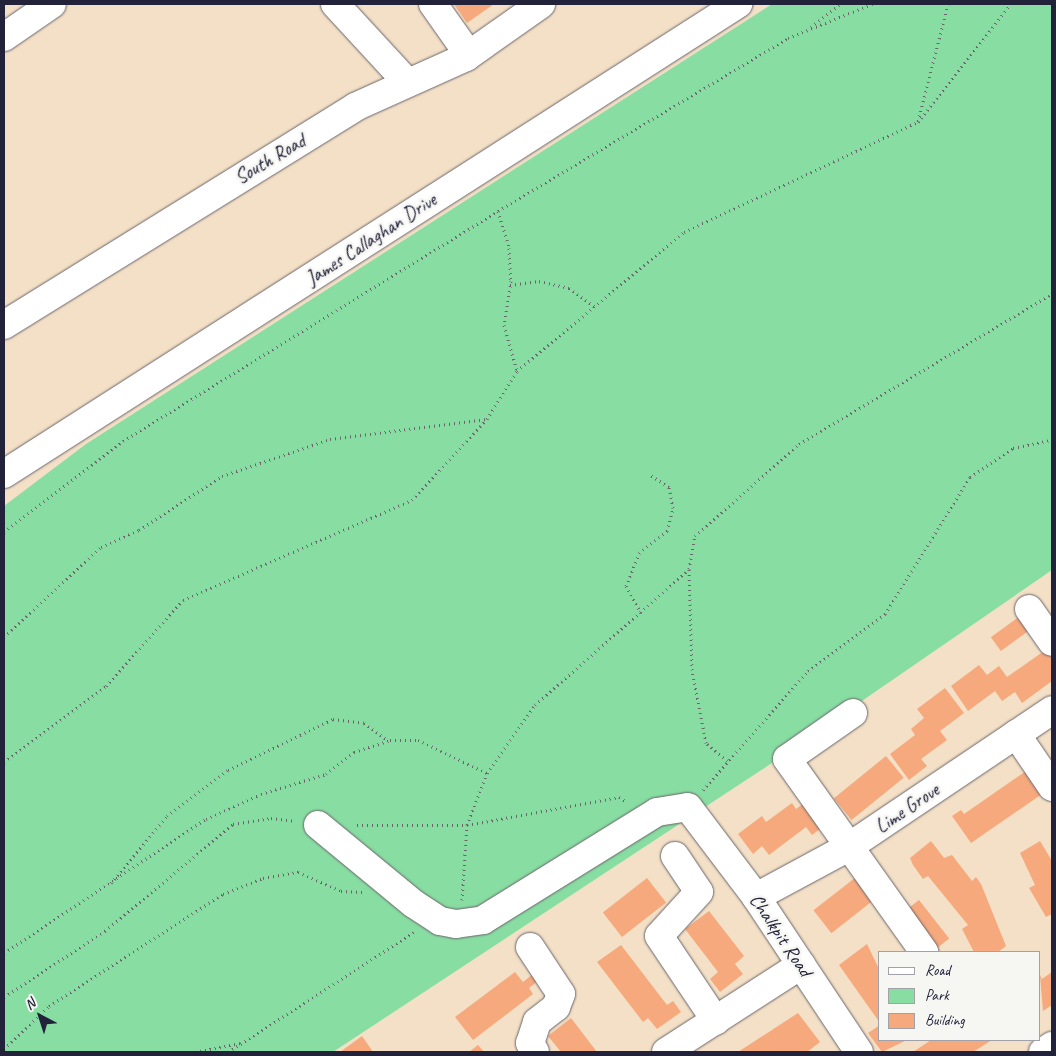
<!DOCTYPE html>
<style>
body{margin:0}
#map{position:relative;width:1056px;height:1056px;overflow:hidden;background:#f3e0c6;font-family:Caveat,sans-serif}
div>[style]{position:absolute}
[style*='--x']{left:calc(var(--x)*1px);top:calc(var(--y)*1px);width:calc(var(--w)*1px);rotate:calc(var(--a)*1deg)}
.green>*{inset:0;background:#88dea2}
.building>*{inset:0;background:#f5a97d;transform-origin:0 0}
.path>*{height:3px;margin-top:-1.5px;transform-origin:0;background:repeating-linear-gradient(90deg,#6b646c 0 1px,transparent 0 5px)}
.roads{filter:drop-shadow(0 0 1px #6b646c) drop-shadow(0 0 1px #6b646c)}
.minor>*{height:28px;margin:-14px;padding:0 14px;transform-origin:14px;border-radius:14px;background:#fff}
span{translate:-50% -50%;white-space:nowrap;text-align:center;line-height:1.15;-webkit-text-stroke:5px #f6f6f2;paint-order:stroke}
.street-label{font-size:20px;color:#22223b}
.frame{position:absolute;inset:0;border:5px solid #22223b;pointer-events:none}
.legend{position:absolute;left:878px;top:951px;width:162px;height:90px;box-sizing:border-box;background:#f6f6f2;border:1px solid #a1a1a9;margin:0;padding:6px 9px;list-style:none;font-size:15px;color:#22223b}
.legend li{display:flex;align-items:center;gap:10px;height:25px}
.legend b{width:25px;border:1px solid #a1a1a9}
.north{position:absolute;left:15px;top:991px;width:50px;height:50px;-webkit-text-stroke:4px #f6f6f2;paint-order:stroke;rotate:320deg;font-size:14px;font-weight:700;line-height:20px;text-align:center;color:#22223b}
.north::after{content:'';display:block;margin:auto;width:18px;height:22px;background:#22223b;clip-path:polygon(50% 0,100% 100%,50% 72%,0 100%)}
</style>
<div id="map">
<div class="green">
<div style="clip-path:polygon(772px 4px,1052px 4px,1052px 570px,766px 767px,333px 1052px,4px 1052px,4px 506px,86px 444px)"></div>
</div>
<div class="building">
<div style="clip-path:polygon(454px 4px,494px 4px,467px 23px)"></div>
<div style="left:1020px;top:616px;width:17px;height:36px;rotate:54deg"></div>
<div style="clip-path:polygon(1047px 649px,1052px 656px,1052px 681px,1022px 703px,1015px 692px,1002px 701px,995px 691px,968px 711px,951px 686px,979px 665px,987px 675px,999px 666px,1007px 677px)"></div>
<div style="clip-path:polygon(945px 688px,964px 713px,940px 731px,947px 740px,921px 759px,927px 766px,909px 780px,890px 754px,915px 735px,911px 729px,924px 718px,917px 709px)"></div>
<div style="left:886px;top:756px;width:28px;height:67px;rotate:51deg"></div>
<div style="clip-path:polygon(1029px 769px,1045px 792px,971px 843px,952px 816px,961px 810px,964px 814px)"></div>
<div style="clip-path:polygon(811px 798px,829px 822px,812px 835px,806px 827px,769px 855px,762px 846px,753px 854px,738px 834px,762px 816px,766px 822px,792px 803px,796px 809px)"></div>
<div style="clip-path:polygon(931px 841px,944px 858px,952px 855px,972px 881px,976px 877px,981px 884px,1006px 946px,998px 952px,974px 952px,962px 929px,968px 925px,928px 876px,923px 879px,913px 865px,910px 858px)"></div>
<div style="clip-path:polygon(1040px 841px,1052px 861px,1052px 914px,1046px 917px,1029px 888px,1035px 885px,1020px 853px)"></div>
<div style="left:860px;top:874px;width:29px;height:59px;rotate:52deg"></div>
<div style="left:647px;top:878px;width:31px;height:56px;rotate:52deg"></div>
<div style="left:919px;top:900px;width:49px;height:16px;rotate:52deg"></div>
<div style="clip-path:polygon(709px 911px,744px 956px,735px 964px,743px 974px,720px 992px,710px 979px,718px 972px,685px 929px)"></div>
<div style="clip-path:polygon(867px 944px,880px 971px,880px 1023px,839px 965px)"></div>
<div style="clip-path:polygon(621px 945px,667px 1005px,673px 1001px,681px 1012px,657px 1029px,648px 1018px,643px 1022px,597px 962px)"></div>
<div style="clip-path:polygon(515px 972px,523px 982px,533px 974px,538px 981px,529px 988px,533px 994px,473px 1040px,455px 1017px)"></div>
<div style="clip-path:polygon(1052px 972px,1052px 1005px,1043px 1011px,1040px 975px,1042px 979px)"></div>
<div style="clip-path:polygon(798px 1013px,820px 1042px,807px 1052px,738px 1052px)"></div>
<div style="clip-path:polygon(571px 1018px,597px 1052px,561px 1052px,548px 1036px)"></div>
<div style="clip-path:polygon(880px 1025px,880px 1040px,907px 1040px,882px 1052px,868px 1033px)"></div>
<div style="clip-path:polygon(362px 1036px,373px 1052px,340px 1052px)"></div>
<div style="clip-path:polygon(931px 1040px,992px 1040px,973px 1052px,913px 1052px)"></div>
<div style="clip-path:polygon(478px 1045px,484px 1052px,469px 1052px)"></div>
</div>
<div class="path">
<div style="--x:811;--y:27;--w:37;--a:-38"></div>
<div style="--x:918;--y:121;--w:121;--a:-75.6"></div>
<div style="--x:498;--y:211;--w:39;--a:73"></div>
<div style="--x:509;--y:248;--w:33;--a:87"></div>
<div style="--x:511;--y:281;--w:45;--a:99"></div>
<div style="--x:504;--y:325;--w:48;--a:74.2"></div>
<div style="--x:510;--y:285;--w:29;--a:-8"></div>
<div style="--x:539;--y:281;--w:31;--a:13"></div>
<div style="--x:569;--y:288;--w:32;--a:36"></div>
<div style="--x:4;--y:532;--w:150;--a:-37.4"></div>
<div style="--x:123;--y:441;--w:440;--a:-31.5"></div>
<div style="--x:498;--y:211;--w:338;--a:-30.8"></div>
<div style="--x:788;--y:38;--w:91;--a:-22"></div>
<div style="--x:641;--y:613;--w:31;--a:-119"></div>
<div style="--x:626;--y:586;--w:35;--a:-68"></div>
<div style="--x:639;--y:553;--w:36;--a:-38"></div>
<div style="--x:667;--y:531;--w:24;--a:-75"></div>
<div style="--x:673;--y:508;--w:21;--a:-101"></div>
<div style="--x:669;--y:487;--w:24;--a:-147"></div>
<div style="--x:4;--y:637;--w:132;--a:-42.9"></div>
<div style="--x:101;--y:547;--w:42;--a:-24.1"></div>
<div style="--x:139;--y:530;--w:99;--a:-33"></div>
<div style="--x:222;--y:476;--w:114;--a:-18.9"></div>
<div style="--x:330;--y:439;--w:158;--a:-7.3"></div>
<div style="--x:727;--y:761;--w:28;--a:-139"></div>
<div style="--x:706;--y:743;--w:74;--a:-100.9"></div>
<div style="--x:692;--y:670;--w:101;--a:-91.7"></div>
<div style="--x:689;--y:569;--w:34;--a:-80"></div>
<div style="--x:695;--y:536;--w:139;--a:-41.5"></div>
<div style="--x:799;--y:444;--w:294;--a:-30.7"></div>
<div style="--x:4;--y:762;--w:127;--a:-36.7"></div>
<div style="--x:106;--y:686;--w:115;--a:-48.2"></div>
<div style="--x:183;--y:600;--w:250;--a:-23.6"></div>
<div style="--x:412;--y:500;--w:110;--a:-47.2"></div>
<div style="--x:487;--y:419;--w:57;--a:-58"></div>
<div style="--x:517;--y:371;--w:217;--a:-39.8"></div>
<div style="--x:684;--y:232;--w:259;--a:-25.2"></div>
<div style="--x:918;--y:122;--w:150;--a:-51.8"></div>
<div style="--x:703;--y:790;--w:159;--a:-48.6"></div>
<div style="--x:808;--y:671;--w:96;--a:-36.5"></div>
<div style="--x:885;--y:614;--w:161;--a:-58.2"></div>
<div style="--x:970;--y:477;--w:52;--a:-34"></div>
<div style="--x:1013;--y:448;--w:40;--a:-12"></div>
<div style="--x:357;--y:825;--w:110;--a:0"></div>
<div style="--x:467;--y:825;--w:155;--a:-10.4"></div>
<div style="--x:619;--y:797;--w:9;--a:32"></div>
<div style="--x:111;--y:883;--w:87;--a:-50.1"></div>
<div style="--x:167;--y:816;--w:76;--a:-37"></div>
<div style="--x:228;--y:770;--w:117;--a:-25.9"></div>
<div style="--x:333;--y:719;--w:31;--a:7"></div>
<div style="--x:364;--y:723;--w:29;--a:36"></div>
<div style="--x:462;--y:900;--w:75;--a:-86.2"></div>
<div style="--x:467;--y:825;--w:56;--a:-69"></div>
<div style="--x:487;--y:773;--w:83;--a:-54.8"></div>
<div style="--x:535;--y:705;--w:204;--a:-41.4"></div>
<div style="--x:4;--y:953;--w:242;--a:-33.6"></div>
<div style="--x:206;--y:819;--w:60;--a:-24.4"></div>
<div style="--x:261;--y:794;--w:68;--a:-17.1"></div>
<div style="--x:326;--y:774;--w:36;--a:-38"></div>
<div style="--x:354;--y:752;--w:38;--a:-18"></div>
<div style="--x:390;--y:740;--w:28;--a:0"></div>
<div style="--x:418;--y:740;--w:76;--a:25.6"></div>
<div style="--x:4;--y:997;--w:121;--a:-33.2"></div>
<div style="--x:105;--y:931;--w:167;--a:-39.9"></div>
<div style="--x:233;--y:824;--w:38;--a:-9"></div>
<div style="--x:271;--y:818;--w:25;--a:7"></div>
<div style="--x:4;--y:1049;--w:62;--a:-43.7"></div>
<div style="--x:49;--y:1006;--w:207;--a:-32.8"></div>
<div style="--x:223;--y:894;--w:43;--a:-21.8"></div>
<div style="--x:263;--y:878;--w:36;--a:-10"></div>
<div style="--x:298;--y:872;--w:47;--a:23.8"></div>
<div style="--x:341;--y:891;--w:21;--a:3"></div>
<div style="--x:195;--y:1052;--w:46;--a:-11.3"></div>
<div style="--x:228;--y:1052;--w:221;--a:-32.8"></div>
</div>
<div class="roads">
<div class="minor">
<div style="--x:335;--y:4;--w:105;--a:47.3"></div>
<div style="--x:433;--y:4;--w:62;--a:54.8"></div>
<div style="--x:4;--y:37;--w:58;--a:-34.5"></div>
<div style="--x:4;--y:325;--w:413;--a:-31.8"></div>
<div style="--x:355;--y:107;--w:122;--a:-24.2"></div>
<div style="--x:466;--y:57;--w:92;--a:-35.2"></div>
<div style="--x:4;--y:474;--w:872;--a:-32.63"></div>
<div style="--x:1029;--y:609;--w:40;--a:55.1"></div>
<div style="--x:853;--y:713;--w:80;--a:145.1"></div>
<div style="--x:787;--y:759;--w:237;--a:54.6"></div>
<div style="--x:1016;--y:734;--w:64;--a:55.8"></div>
<div style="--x:318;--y:825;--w:124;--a:39.5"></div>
<div style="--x:414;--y:904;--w:31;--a:33"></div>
<div style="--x:440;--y:921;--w:16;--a:11"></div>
<div style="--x:456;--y:924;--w:27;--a:-8"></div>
<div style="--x:483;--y:920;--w:205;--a:-31.8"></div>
<div style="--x:657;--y:812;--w:31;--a:-9"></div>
<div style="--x:688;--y:807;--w:113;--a:52.9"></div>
<div style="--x:756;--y:897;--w:186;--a:56.4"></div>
<div style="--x:675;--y:856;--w:43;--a:56.3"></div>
<div style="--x:699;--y:892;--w:59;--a:132.3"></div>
<div style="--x:659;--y:936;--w:102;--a:56.2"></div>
<div style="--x:756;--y:897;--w:103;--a:-28.3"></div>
<div style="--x:847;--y:848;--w:247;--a:-33.9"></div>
<div style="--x:530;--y:947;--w:56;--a:56.6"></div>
<div style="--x:561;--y:994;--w:14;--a:111"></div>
<div style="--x:556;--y:1007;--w:24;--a:142"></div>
<div style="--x:537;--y:1022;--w:22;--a:108"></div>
<div style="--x:530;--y:1043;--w:10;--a:61"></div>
<div style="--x:666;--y:1052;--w:161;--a:-32.8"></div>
<div style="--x:1043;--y:1052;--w:11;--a:-34"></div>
</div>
</div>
<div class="street-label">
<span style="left:270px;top:159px;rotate:-31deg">South Road</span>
<span style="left:371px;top:239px;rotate:-33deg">James Callaghan Drive</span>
<span style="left:907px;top:808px;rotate:-34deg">Lime Grove</span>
<span style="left:781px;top:935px;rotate:56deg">Chalkpit Road</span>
</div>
<div class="frame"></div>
<ul class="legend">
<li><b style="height:6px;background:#fff"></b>Road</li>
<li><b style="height:14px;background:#88dea2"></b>Park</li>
<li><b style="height:14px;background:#f5a97d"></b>Building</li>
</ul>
<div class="north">N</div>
</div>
